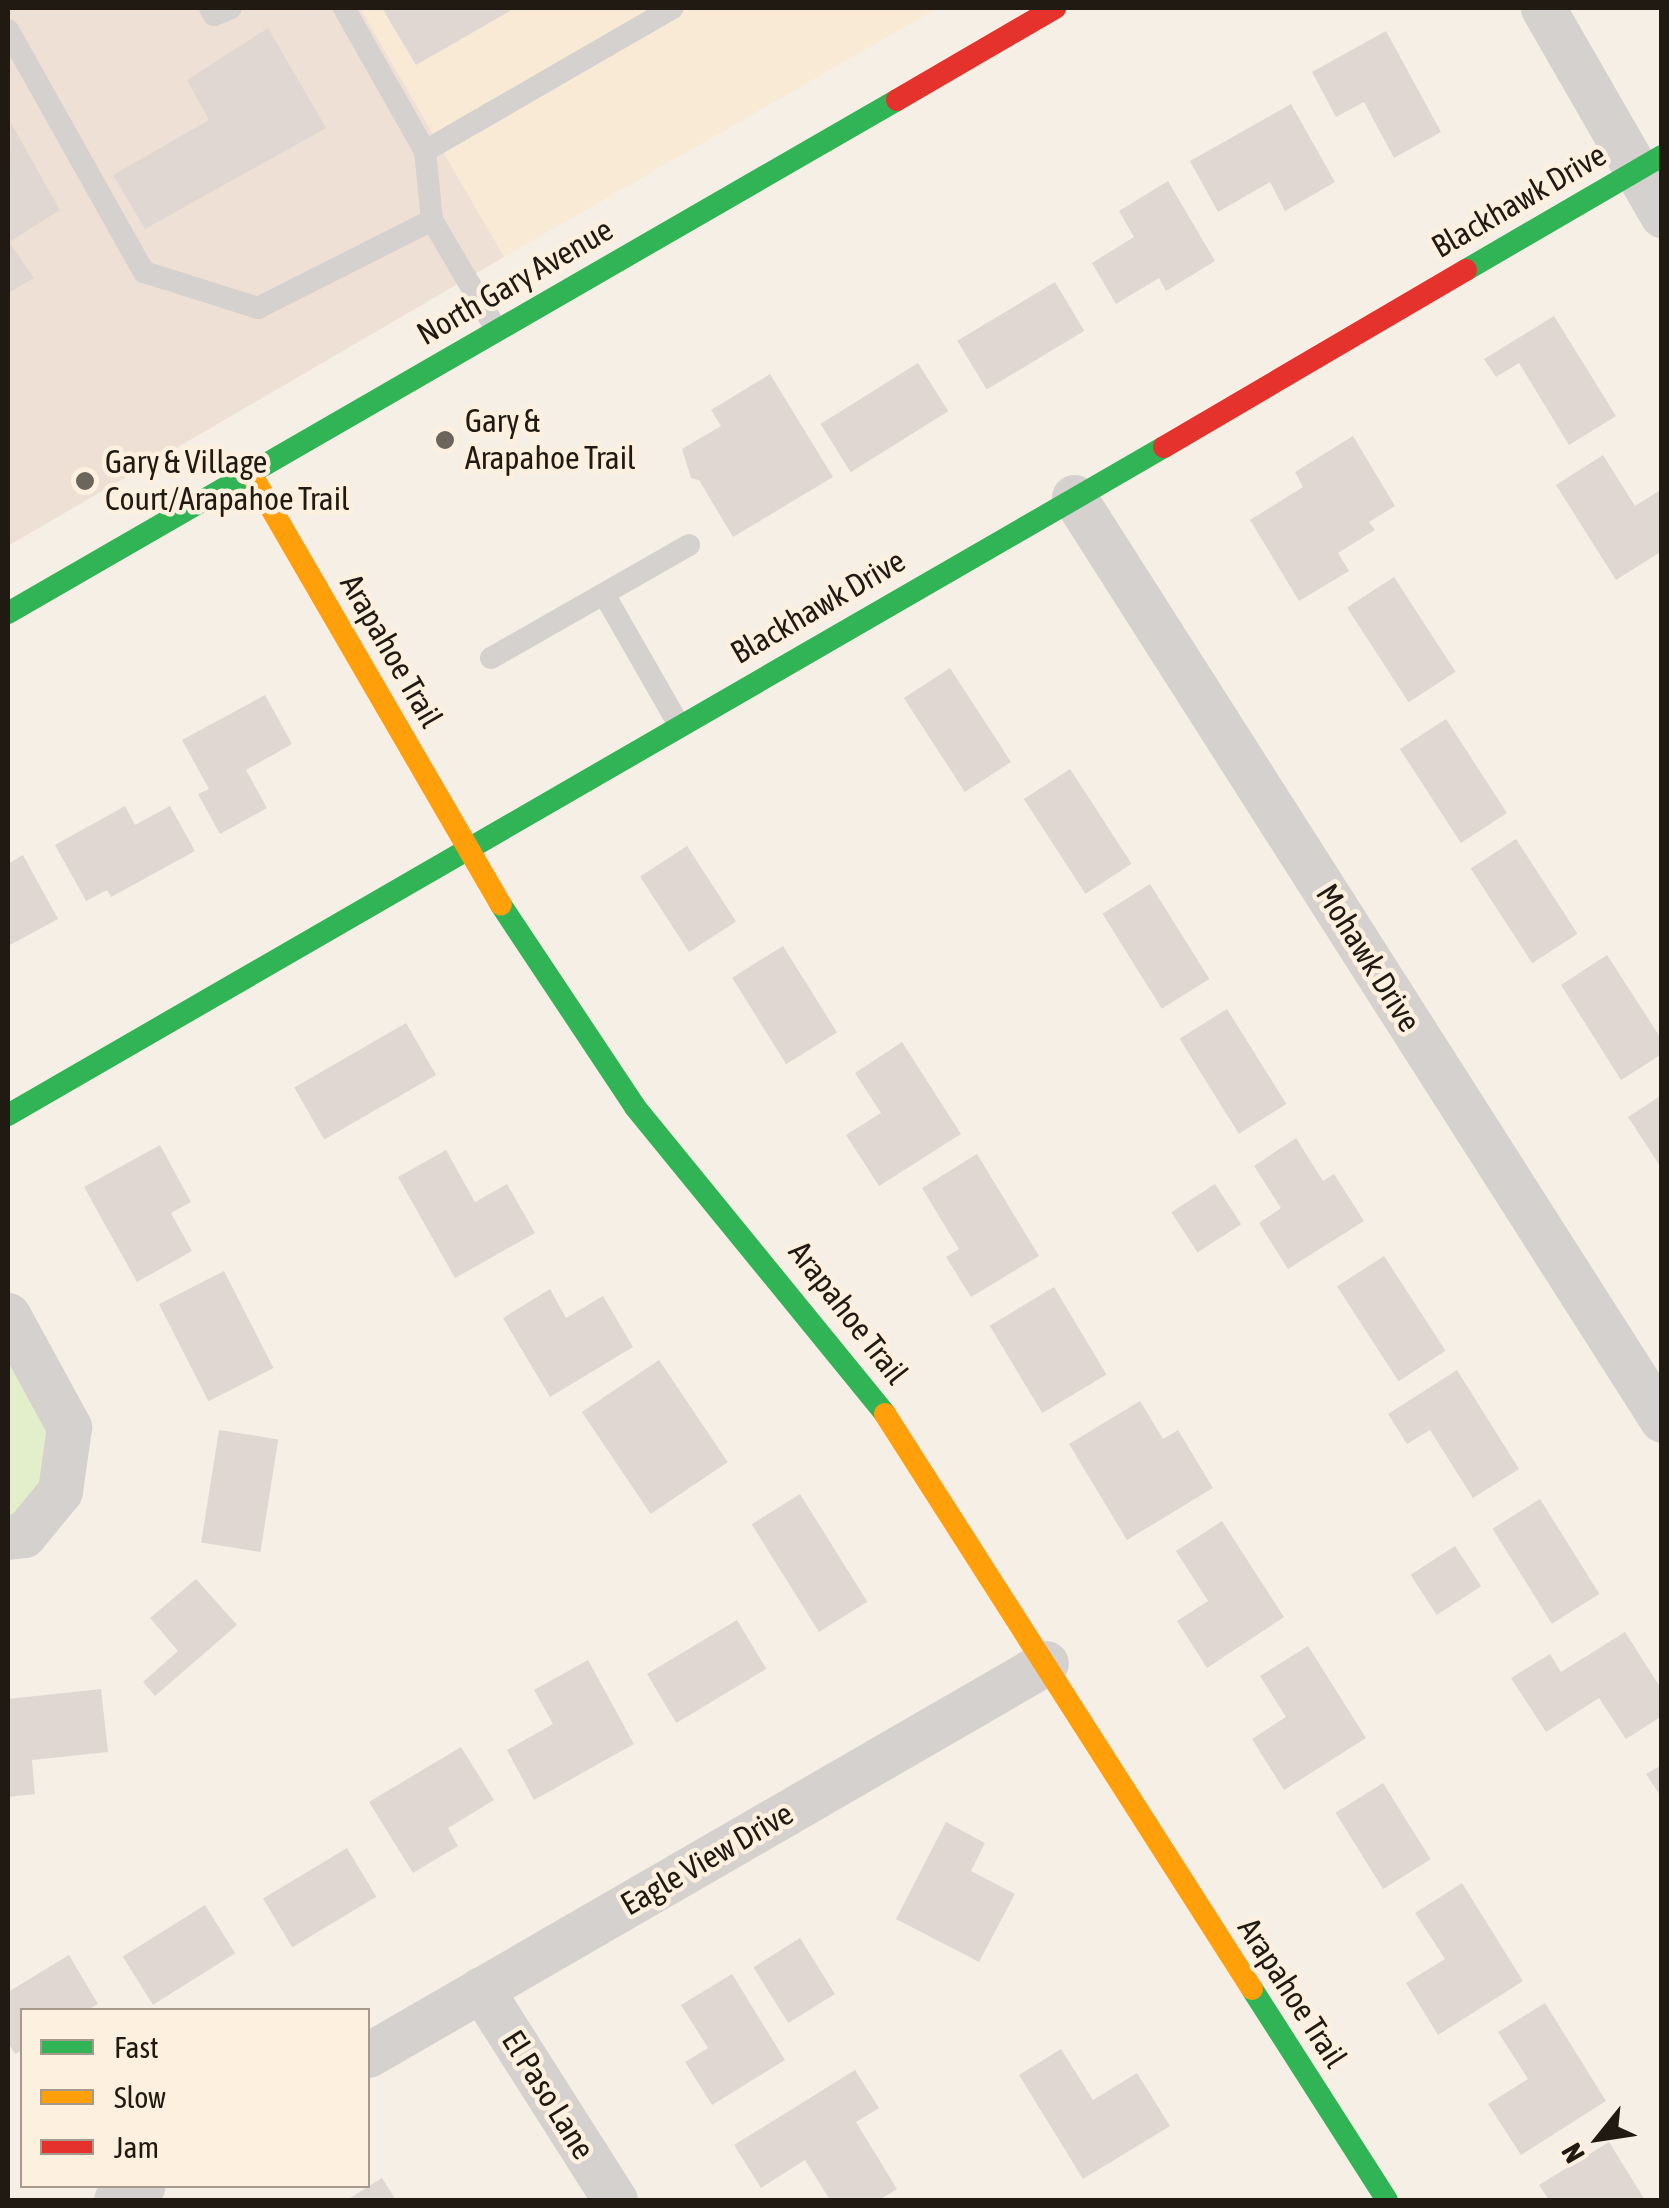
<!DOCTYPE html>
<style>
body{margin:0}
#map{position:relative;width:1669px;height:2208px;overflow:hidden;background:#f6efe5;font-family:"Asap Condensed",sans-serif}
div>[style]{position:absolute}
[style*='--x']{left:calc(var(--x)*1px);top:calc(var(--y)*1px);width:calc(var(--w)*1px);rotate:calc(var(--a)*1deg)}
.built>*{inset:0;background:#f8ead5}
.industrial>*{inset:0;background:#efe0d5}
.green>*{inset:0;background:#e3eecb}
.building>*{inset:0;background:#e0d7d2;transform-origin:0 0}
.lane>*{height:22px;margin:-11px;padding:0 11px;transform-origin:11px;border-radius:11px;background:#d4d1ce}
.street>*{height:45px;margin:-22.5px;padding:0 22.5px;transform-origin:22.5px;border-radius:22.5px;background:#d4d1ce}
.fast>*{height:22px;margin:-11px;padding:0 11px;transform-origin:11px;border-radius:11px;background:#30b455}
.slow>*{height:22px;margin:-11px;padding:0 11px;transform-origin:11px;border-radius:11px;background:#ff9f0a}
.jam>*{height:22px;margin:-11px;padding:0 11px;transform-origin:11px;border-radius:11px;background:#e5322d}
.dots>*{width:28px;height:28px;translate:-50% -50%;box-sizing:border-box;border:5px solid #fdf0de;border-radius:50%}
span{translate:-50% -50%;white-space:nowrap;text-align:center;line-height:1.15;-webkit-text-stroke:9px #fdf0de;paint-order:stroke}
.street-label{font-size:32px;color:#201a12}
.poi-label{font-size:32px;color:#201a12}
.left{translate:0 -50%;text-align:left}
.frame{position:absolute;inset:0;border:10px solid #201a12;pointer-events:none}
.legend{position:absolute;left:20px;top:2008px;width:350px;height:180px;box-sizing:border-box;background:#fdf0de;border:2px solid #a59a8c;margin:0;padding:12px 18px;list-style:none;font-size:30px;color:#201a12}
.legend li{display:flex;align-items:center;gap:20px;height:50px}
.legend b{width:50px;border:2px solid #a59a8c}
.north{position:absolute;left:1549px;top:2088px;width:100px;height:100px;-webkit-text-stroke:8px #fdf0de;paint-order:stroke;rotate:240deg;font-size:28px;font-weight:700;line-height:40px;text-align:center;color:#201a12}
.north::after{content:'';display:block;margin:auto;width:35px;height:45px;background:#201a12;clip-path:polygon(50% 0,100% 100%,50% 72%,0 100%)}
</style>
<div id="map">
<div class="built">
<div style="clip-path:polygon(360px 8px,938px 8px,504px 257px)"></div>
</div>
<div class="industrial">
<div style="clip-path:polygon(8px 8px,360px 8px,504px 257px,8px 546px)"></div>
</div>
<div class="green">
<div style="clip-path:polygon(8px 1362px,46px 1428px,50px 1455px,34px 1498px,8px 1518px)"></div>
</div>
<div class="building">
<div style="clip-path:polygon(382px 8px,515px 8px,416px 65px)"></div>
<div style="clip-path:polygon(268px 28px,326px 128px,145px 229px,113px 175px,209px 120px,187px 80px)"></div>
<div style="clip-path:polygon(1386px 31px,1441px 132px,1394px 158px,1364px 102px,1336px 117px,1312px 72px)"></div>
<div style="clip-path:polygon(1291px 104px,1335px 182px,1285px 211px,1270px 182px,1218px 212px,1190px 161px)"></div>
<div style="clip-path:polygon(11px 123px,60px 210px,9px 242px,34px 278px,8px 293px)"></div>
<div style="clip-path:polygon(1168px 181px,1215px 261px,1166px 291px,1159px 278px,1116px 304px,1092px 263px,1134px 237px,1119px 211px)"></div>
<div style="left:1055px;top:282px;width:57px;height:114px;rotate:59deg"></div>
<div style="clip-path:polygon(1554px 316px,1616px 416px,1569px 445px,1519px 363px,1496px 377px,1484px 359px)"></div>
<div style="left:918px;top:363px;width:57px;height:115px;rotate:58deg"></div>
<div style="clip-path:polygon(770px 374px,833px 477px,733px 537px,699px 480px,691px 478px,682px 449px,721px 426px,711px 410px)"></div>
<div style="clip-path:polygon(1353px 436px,1395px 506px,1369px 522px,1375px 530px,1338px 553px,1349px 571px,1299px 601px,1250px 520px,1303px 487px,1295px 472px)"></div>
<div style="clip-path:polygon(1603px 455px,1635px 506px,1662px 489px,1662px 551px,1616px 580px,1556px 485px)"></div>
<div style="left:1394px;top:577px;width:113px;height:56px;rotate:57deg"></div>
<div style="left:950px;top:668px;width:112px;height:55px;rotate:57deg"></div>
<div style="clip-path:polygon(265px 695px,292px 744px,246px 770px,267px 808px,220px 834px,198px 794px,209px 789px,182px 740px)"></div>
<div style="left:1446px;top:719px;width:112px;height:55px;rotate:57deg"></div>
<div style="left:1070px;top:769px;width:113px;height:55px;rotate:57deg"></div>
<div style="clip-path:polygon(125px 806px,135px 825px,170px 806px,195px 851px,111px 897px,107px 890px,86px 901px,55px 845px)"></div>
<div style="left:1516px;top:839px;width:113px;height:54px;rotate:57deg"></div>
<div style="left:687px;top:846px;width:90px;height:56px;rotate:57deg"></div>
<div style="clip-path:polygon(23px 855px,58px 919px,8px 946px,8px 864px)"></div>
<div style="left:1150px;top:884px;width:112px;height:56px;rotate:58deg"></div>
<div style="left:783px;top:946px;width:102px;height:60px;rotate:58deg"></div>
<div style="clip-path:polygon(1607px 955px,1662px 1040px,1662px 1054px,1621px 1080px,1561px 985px)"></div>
<div style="left:1227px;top:1009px;width:112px;height:56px;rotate:58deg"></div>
<div style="left:406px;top:1023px;width:60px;height:129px;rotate:60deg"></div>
<div style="clip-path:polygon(902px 1042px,961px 1134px,879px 1186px,846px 1135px,881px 1113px,855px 1073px)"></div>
<div style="clip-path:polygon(1662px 1095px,1662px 1169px,1628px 1117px)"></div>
<div style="clip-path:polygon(1296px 1138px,1323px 1181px,1334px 1174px,1364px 1221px,1288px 1269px,1259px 1223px,1281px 1208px,1254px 1166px)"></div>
<div style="clip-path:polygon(160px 1145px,191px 1202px,171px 1213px,192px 1251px,137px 1282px,84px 1187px)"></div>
<div style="clip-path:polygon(446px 1150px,475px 1202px,507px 1184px,535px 1233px,455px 1278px,398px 1177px)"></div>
<div style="clip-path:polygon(977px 1154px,1039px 1256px,971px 1297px,946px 1257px,959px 1249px,922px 1188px)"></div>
<div style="left:1215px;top:1184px;width:48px;height:52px;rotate:57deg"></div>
<div style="left:1384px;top:1256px;width:113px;height:56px;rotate:57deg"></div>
<div style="left:224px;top:1271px;width:109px;height:73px;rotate:63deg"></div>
<div style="left:1054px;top:1287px;width:102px;height:75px;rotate:59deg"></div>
<div style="clip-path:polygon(550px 1289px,566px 1318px,603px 1296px,633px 1347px,550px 1397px,503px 1318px)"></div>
<div style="left:659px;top:1360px;width:123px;height:93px;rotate:56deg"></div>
<div style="clip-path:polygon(1457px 1370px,1519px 1469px,1473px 1498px,1430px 1430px,1407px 1444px,1388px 1414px)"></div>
<div style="clip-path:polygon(1140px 1401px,1163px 1439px,1178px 1430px,1213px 1488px,1127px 1540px,1069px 1444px)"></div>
<div style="left:219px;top:1430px;width:60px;height:114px;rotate:9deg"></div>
<div style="left:800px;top:1494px;width:127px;height:57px;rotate:58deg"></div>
<div style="left:1540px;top:1499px;width:112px;height:56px;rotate:58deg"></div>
<div style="clip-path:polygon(1222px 1521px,1284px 1617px,1207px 1668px,1177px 1621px,1208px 1601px,1176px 1551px)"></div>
<div style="left:1455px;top:1546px;width:48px;height:53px;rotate:57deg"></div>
<div style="clip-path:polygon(196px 1579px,237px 1625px,155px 1696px,143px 1682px,178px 1651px,150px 1618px)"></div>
<div style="left:737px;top:1620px;width:57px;height:105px;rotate:59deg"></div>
<div style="clip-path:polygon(1625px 1632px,1662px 1690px,1662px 1716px,1626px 1739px,1599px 1698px,1546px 1732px,1511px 1678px,1550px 1654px,1561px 1672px)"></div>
<div style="clip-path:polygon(1308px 1646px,1366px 1738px,1284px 1790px,1252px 1739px,1286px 1717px,1260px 1676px)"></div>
<div style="clip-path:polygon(588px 1660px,634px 1744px,534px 1800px,507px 1750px,553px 1724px,534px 1690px)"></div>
<div style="clip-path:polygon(101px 1689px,108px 1752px,32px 1760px,35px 1794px,8px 1797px,8px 1699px)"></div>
<div style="clip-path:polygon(461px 1747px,494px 1800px,448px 1828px,458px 1846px,413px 1873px,369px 1802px)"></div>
<div style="clip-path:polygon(1662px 1765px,1662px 1798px,1646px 1774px)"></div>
<div style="left:1383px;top:1783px;width:90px;height:56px;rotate:58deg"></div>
<div style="clip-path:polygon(946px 1822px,985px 1843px,971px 1871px,1015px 1894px,979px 1962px,896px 1919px)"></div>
<div style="left:347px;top:1848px;width:57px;height:98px;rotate:59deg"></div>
<div style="clip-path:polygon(1462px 1883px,1523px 1981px,1438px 2035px,1406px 1983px,1445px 1959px,1415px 1913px)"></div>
<div style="left:205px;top:1905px;width:57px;height:97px;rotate:58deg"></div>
<div style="left:800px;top:1938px;width:66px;height:55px;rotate:58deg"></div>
<div style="clip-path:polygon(69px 1955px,98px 2004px,87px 2010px,22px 2010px,22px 2050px,15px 2054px,8px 2042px,8px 1992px)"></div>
<div style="clip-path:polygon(732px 1974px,785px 2060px,712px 2105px,685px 2062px,708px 2048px,681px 2005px)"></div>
<div style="clip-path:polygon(1545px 2003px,1606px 2101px,1521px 2155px,1488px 2104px,1528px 2079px,1498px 2032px)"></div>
<div style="clip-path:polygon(1061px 2049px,1093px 2100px,1137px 2073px,1170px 2126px,1083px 2179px,1019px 2075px)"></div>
<div style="clip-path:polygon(855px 2070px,879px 2108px,856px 2122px,897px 2189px,879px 2200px,830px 2200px,805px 2160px,761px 2188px,734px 2145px)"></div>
<div style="clip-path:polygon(1609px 2142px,1645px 2200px,1549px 2200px,1539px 2185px)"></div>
<div style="clip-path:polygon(382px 2178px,396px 2200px,347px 2200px)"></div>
</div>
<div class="lane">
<div style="--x:210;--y:8;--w:8;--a:60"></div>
<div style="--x:214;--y:15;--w:18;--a:-22"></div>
<div style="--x:344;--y:8;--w:164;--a:60.5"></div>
<div style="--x:425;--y:151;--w:69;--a:84.2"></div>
<div style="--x:432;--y:220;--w:126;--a:59.6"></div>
<div style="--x:8;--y:30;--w:278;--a:60.7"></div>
<div style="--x:144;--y:272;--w:120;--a:17.5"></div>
<div style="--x:258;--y:308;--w:195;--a:-26.8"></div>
<div style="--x:425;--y:151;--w:286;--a:-30"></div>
<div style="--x:604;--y:594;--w:151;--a:60.2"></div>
<div style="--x:491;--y:658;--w:228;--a:-29.7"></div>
</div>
<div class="street">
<div style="--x:1543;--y:8;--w:239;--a:60.1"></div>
<div style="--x:1074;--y:497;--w:1094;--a:57.5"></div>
<div style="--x:8;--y:1315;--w:128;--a:61.4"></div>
<div style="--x:69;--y:1427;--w:65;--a:98"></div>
<div style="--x:60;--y:1491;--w:57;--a:129.3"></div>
<div style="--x:24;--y:1535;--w:16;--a:173"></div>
<div style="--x:481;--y:1989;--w:250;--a:57.6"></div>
<div style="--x:368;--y:2055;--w:783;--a:-30.04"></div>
<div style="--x:116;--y:2200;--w:30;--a:-28"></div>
</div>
<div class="fast">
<div style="--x:1466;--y:270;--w:227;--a:-30.2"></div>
<div style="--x:8;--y:613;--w:1026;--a:-29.99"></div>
<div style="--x:501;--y:905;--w:242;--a:56.4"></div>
<div style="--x:635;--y:1107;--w:396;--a:50.8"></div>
<div style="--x:8;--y:1115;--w:1335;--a:-30.02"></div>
<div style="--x:1252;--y:1989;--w:250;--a:57.4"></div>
</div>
<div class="slow">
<div style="--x:250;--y:472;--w:500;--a:59.9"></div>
<div style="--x:885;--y:1414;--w:682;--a:57.45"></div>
</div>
<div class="jam">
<div style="--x:897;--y:100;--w:183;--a:-30.2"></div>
<div style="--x:1164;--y:447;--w:350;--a:-30.4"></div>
</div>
<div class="dots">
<div style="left:445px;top:440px;background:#6b655c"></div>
<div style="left:85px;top:481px;background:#6b655c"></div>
</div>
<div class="street-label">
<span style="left:1519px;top:201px;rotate:-30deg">Blackhawk Drive</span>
<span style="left:515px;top:282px;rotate:-30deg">North Gary Avenue</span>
<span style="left:818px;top:607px;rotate:-30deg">Blackhawk Drive</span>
<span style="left:391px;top:651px;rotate:60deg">Arapahoe Trail</span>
<span style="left:1368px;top:958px;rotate:58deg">Mohawk Drive</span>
<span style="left:848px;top:1313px;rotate:52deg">Arapahoe Trail</span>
<span style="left:707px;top:1859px;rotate:-30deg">Eagle View Drive</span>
<span style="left:1292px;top:1993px;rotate:57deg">Arapahoe Trail</span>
<span style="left:548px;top:2095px;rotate:58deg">El Paso Lane</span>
</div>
<div class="poi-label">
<span class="left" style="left:465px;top:440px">Gary &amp;<br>Arapahoe Trail</span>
<span class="left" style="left:105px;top:481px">Gary &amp; Village<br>Court/Arapahoe Trail</span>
</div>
<div class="frame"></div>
<ul class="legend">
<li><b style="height:12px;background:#30b455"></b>Fast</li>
<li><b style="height:12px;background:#ff9f0a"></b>Slow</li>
<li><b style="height:12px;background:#e5322d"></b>Jam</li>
</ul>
<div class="north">N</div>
</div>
